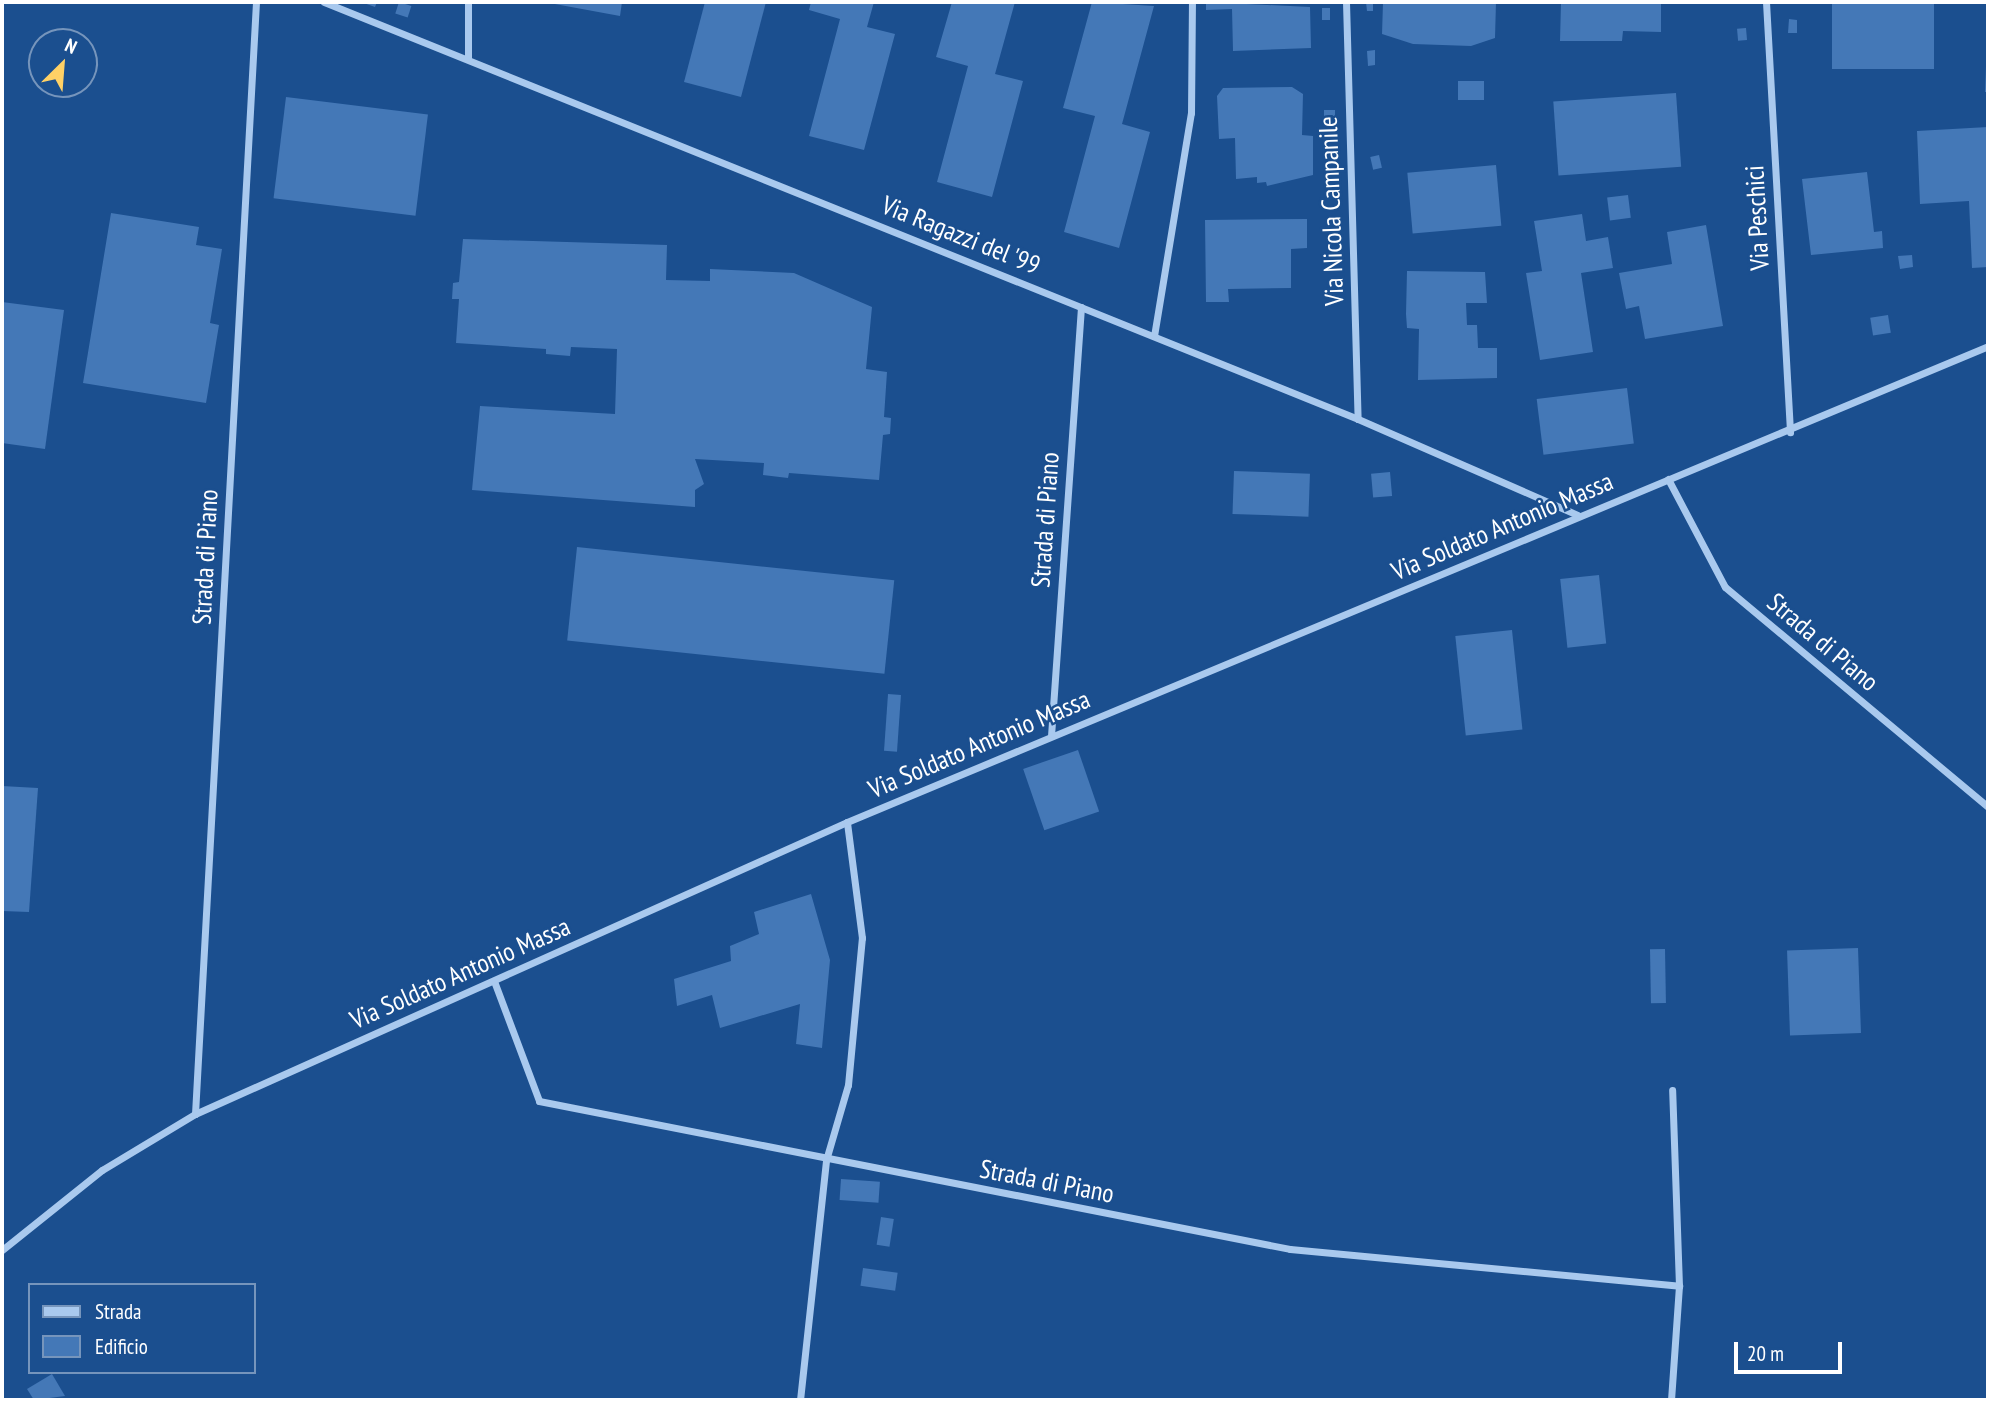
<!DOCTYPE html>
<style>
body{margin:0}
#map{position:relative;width:1990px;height:1402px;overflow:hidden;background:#1b4f8f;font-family:"PT Sans Narrow",sans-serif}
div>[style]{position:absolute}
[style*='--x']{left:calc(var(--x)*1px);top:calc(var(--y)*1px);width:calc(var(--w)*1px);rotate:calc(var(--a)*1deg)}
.building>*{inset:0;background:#4478b7;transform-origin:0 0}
.minor>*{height:7px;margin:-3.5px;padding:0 3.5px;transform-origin:3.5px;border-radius:3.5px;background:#a9c9ee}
span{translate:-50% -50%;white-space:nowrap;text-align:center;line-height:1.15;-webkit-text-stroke:5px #1b4f8f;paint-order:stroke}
.street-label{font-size:26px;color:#fff}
.frame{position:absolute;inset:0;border:4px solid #fff;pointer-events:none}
.legend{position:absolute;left:28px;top:1283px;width:228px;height:91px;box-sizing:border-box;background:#1b4f8f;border:2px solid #7695bc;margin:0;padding:9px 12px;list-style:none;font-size:21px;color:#fff}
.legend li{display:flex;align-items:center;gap:14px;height:35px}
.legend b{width:35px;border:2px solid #7695bc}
.north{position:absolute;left:28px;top:28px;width:70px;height:70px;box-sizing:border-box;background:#1b4f8f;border:2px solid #7695bc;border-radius:50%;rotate:25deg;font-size:19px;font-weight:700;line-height:28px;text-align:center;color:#fff}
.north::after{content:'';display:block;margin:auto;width:24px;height:32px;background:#ffd166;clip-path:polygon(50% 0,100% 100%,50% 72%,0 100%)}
.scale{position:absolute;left:1734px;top:1342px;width:108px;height:32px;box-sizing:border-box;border:4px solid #fff;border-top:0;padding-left:9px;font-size:21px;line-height:24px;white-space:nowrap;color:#fff;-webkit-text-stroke:5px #1b4f8f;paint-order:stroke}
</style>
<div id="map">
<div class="building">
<div style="clip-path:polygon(361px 2px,377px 2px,375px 7px)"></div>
<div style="left:399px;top:2px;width:13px;height:12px;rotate:18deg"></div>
<div style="clip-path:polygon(544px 2px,622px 2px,620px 16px)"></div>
<div style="clip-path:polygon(705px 2px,766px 2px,741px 97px,684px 82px)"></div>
<div style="clip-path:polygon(811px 2px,874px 2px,867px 27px,895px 34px,864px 150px,809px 136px,840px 19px,809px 10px)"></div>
<div style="clip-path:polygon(952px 2px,1015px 2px,995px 74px,1023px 81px,992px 197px,937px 182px,968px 66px,936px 57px)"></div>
<div style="clip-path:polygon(1092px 2px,1154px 6px,1122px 124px,1150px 132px,1119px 248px,1064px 232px,1095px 116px,1063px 108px)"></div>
<div style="clip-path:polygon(1206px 2px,1310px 7px,1311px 48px,1233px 51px,1232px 9px,1206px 10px)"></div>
<div style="clip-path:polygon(1366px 2px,1373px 2px,1373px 11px,1367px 11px)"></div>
<div style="clip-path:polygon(1383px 2px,1496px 2px,1495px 38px,1471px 46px,1413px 44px,1382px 34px)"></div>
<div style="clip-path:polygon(1561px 2px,1661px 2px,1661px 32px,1623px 31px,1622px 41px,1560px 41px)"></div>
<div style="left:1832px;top:2px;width:102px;height:67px"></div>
<div style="left:1322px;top:8px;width:8px;height:12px"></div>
<div style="clip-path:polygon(1789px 19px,1797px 20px,1797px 33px,1788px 33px)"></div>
<div style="left:1746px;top:28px;width:12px;height:9px;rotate:85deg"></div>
<div style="clip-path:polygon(1375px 50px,1375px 65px,1368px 66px,1367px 51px)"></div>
<div style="clip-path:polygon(1986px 67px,1988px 67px,1988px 92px,1985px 92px)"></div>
<div style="left:1458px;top:81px;width:26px;height:19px"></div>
<div style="clip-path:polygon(1292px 87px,1303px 94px,1302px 135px,1313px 136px,1313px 175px,1267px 186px,1266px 182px,1257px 183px,1257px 177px,1236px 179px,1235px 138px,1219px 139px,1217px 96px,1223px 88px)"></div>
<div style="left:1676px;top:93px;width:74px;height:123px;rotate:86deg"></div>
<div style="left:286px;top:97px;width:143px;height:102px;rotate:7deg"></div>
<div style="left:1324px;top:110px;width:11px;height:14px"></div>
<div style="clip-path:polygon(1988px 127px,1988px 267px,1972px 268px,1969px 201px,1920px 204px,1917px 131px)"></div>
<div style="left:1327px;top:139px;width:8px;height:13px"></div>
<div style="left:1379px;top:155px;width:13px;height:9px;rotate:77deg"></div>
<div style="left:1496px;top:165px;width:61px;height:89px;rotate:85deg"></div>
<div style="clip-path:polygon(1867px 172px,1874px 232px,1882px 231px,1883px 248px,1811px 255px,1802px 179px)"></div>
<div style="left:1628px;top:195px;width:23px;height:21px;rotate:83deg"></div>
<div style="clip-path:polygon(111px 213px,199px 227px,196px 245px,222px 249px,210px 323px,219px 325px,206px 403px,83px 383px)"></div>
<div style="clip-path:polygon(1582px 214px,1586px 241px,1608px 237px,1613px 268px,1581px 273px,1593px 352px,1540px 360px,1526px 273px,1542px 271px,1534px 221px)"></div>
<div style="clip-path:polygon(1307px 219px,1307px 248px,1291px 249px,1291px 288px,1228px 289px,1229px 302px,1206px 302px,1205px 220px)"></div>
<div style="clip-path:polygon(1706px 225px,1723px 326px,1645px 339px,1639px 306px,1626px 309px,1619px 273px,1672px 264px,1667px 232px)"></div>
<div style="clip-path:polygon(463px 239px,667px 245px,666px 280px,710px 281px,710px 269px,794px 273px,872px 307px,866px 369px,887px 372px,884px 417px,891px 418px,890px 434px,883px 435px,879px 480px,789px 473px,788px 478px,763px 475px,764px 463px,695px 459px,704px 484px,695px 490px,695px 507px,472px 490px,480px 406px,615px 414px,617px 349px,571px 347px,570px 356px,546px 354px,546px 349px,456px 343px,459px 299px,452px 299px,453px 283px,459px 282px)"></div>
<div style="clip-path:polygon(1912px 255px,1913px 267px,1900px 269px,1898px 256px)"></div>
<div style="clip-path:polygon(1407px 271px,1485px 272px,1487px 303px,1466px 303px,1467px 325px,1477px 325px,1478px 348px,1497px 348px,1497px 378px,1418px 380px,1419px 329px,1407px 328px,1406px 314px)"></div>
<div style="clip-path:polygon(2px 302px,64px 310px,45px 449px,2px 443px)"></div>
<div style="left:1888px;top:315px;width:18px;height:18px;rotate:81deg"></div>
<div style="left:1627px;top:388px;width:56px;height:91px;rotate:83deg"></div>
<div style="left:1234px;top:471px;width:76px;height:43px;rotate:2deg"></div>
<div style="left:1390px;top:472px;width:24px;height:19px;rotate:85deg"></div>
<div style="left:577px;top:547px;width:319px;height:94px;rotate:6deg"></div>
<div style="left:1599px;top:575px;width:69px;height:39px;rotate:84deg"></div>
<div style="left:1512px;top:630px;width:100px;height:57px;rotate:84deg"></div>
<div style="left:888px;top:694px;width:13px;height:57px;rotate:4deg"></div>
<div style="left:1078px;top:750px;width:65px;height:58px;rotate:71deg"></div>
<div style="clip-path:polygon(2px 786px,38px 788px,29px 912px,2px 911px)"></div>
<div style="clip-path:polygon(811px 894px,830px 960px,822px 1048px,796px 1044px,800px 1004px,720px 1028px,712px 995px,677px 1006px,674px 979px,731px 961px,730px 946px,759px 934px,754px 912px)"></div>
<div style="left:1858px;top:948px;width:85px;height:71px;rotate:88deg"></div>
<div style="left:1665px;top:949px;width:54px;height:15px;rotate:89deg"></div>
<div style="left:841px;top:1179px;width:39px;height:21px;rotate:4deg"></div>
<div style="left:881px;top:1217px;width:13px;height:28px;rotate:9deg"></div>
<div style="left:863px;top:1268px;width:35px;height:18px;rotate:8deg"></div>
<div style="clip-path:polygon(52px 1374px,65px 1396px,34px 1400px,27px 1389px)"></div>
</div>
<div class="minor">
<div style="--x:324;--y:2;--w:1115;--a:21.96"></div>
<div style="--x:1358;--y:419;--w:240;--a:23.6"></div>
<div style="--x:1346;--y:2;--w:417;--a:88.4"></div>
<div style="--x:1766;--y:2;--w:431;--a:86.8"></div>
<div style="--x:468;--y:59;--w:57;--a:-90"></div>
<div style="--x:1154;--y:336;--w:226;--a:-80.6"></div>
<div style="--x:1191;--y:113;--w:111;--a:-89.5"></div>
<div style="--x:1668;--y:479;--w:122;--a:62.2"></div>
<div style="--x:1725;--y:587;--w:343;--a:39.9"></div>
<div style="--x:1051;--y:736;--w:430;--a:-86"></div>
<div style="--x:494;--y:981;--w:128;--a:69.4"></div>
<div style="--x:539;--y:1101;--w:765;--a:11.15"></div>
<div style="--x:1290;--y:1249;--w:391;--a:5.4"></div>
<div style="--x:195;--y:1114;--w:1114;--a:-86.86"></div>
<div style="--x:2;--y:1250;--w:128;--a:-38.7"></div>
<div style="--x:102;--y:1170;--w:109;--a:-31.1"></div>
<div style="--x:195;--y:1114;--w:714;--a:-24.13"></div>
<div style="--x:847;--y:822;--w:1236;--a:-22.64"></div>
<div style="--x:800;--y:1400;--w:241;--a:-83.8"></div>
<div style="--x:826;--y:1160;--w:78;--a:-73.7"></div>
<div style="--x:848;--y:1085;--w:148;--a:-84.6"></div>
<div style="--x:862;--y:938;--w:117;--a:-97.4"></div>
<div style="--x:1671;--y:1400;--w:114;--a:-86"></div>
<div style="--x:1679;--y:1286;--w:196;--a:-92"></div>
</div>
<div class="street-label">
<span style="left:1331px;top:211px;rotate:-92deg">Via Nicola Campanile</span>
<span style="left:1757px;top:218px;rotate:-93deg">Via Peschici</span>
<span style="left:961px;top:235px;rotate:22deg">Via Ragazzi del '99</span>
<span style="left:1045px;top:520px;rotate:-86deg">Strada di Piano</span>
<span style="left:1502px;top:526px;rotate:-23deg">Via Soldato Antonio Massa</span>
<span style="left:205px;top:557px;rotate:-87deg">Strada di Piano</span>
<span style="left:1823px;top:642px;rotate:40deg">Strada di Piano</span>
<span style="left:979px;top:744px;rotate:-23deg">Via Soldato Antonio Massa</span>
<span style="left:460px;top:973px;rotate:-24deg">Via Soldato Antonio Massa</span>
<span style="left:1047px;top:1181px;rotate:11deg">Strada di Piano</span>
</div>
<div class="frame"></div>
<ul class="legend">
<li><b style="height:9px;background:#a9c9ee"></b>Strada</li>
<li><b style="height:19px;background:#4478b7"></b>Edificio</li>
</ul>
<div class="north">N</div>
<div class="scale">20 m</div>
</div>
